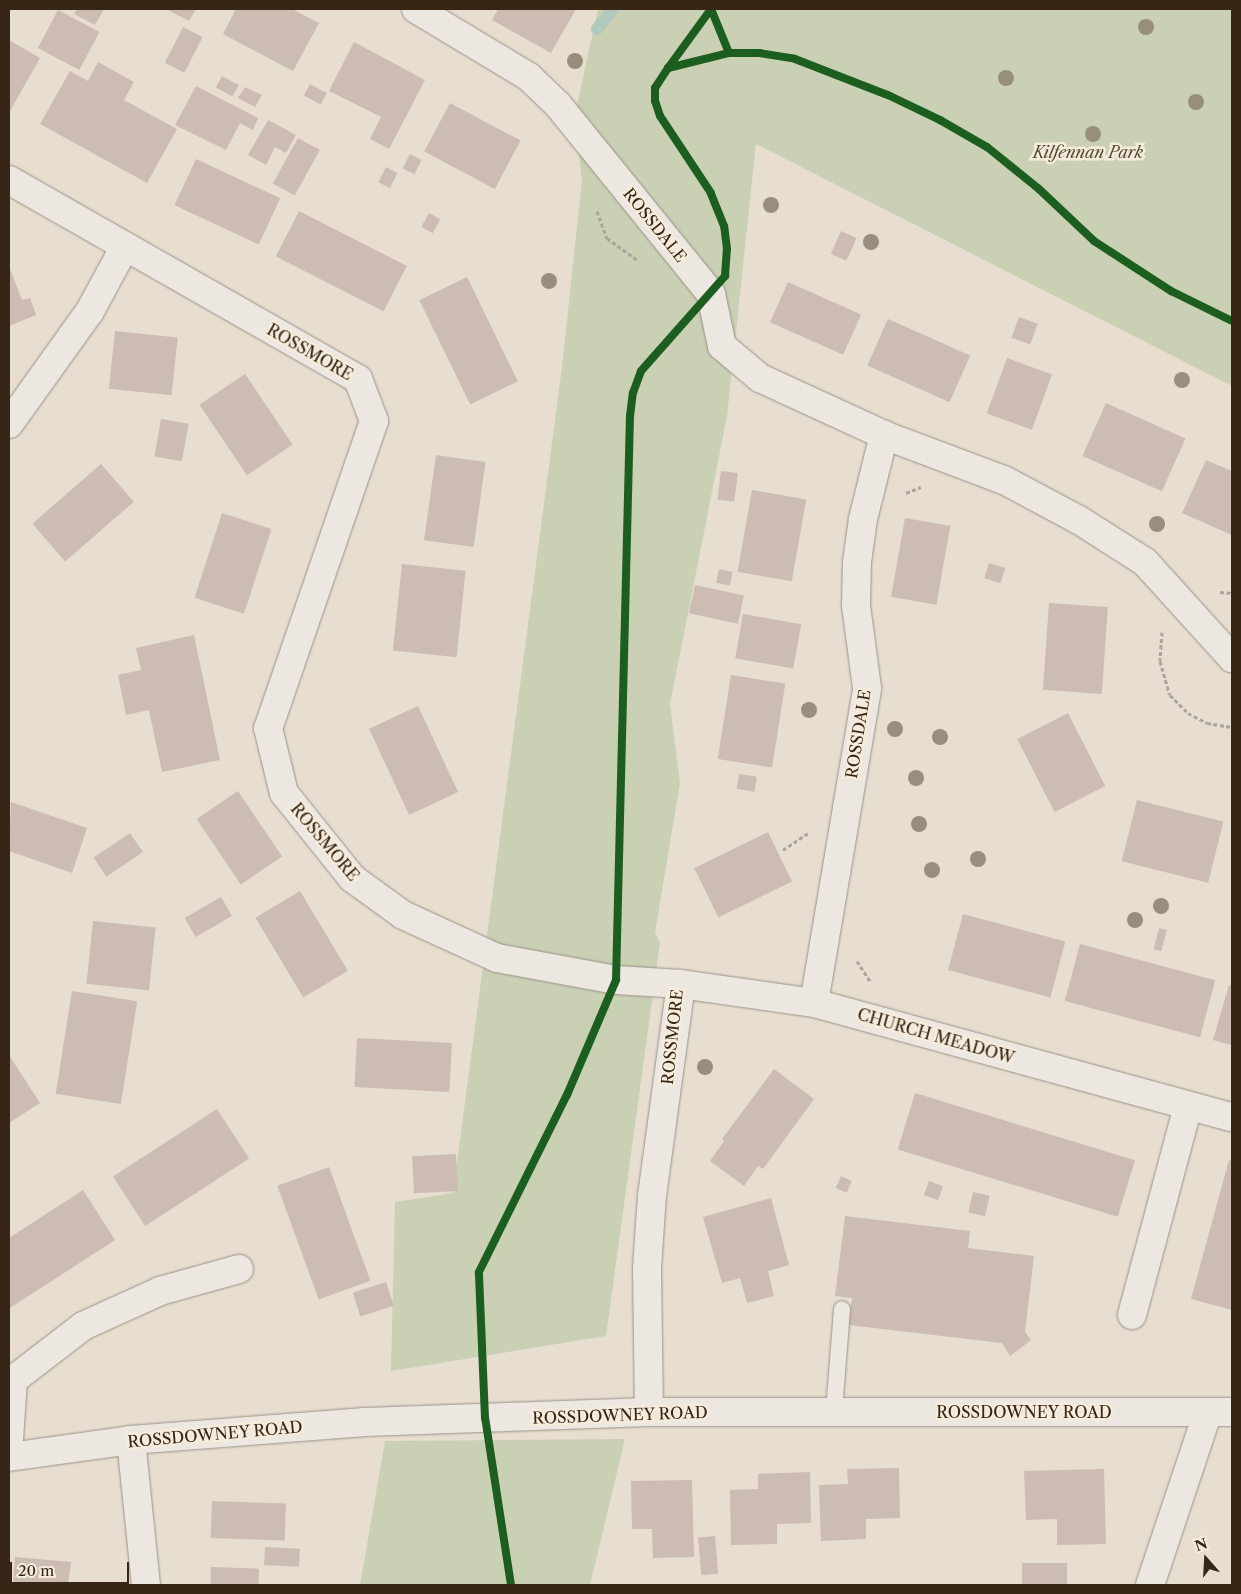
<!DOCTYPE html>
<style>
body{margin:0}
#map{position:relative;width:1241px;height:1594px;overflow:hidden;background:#e7ded0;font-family:"Libre Caslon Text",serif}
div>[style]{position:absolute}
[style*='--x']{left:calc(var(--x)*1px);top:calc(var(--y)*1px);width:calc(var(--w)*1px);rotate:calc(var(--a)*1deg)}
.green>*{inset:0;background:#cad0b3}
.stream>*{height:12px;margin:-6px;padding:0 6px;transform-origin:6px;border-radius:6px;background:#b1c8bc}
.building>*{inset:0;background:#ccbcb2;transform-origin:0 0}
.path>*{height:3px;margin-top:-1.5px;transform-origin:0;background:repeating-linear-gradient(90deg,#aba59e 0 4px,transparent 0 6.5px)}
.roads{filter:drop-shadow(0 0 1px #999288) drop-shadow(0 0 1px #999288)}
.service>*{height:16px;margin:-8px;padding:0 8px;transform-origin:8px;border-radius:8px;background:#ece7e0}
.minor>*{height:28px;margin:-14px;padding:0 14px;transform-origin:14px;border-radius:14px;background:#ece7e0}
.secondary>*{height:28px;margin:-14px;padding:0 14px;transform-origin:14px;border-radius:14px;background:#ece7e0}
.cycleway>*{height:8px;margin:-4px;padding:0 4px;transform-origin:4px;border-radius:4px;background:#1b5e20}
.trees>*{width:16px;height:16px;margin:-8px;border-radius:50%;background:#978e7b}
span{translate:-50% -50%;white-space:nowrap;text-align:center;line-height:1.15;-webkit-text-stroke:5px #f5ecdb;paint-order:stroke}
.park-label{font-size:16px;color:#564d36;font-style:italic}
.street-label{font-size:16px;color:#372515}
.frame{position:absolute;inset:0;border:10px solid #372515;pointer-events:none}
.north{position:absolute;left:1181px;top:1534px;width:50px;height:50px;-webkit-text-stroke:4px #f5ecdb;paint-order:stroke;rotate:341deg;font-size:14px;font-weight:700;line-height:20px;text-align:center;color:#372515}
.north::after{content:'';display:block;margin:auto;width:18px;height:22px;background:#372515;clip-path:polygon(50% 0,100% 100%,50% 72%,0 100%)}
.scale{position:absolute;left:10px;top:1562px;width:119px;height:22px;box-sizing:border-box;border:2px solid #372515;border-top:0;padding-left:6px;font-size:15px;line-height:18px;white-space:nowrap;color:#372515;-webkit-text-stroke:4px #f5ecdb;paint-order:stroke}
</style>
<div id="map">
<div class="green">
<div style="clip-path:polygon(598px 9px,1232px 9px,1232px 386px,756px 144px,727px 416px,670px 704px,680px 783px,655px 932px,660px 943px,606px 1336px,391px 1371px,395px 1202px,453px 1193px,562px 367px,582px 180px,574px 119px)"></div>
<div style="clip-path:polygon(625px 1439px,590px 1585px,360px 1585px,385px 1441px)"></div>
</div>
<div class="stream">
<div style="--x:597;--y:29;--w:26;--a:-51"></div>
</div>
<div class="building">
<div style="clip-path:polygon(77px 9px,104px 9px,95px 25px,74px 14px)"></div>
<div style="clip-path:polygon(166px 9px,196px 9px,189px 21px)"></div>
<div style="clip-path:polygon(236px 9px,292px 9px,319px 23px,293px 71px,223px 34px)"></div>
<div style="clip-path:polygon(498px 9px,576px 9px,551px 53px,492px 20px)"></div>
<div style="left:58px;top:10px;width:47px;height:43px;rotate:28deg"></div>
<div style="left:183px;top:27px;width:22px;height:40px;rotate:27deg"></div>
<div style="clip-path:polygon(9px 40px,40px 58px,10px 111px,9px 110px)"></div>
<div style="clip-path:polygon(354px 42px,425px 80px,389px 149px,370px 139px,381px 117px,329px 91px)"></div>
<div style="clip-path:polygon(98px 62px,134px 82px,124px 100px,177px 129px,147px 183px,40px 124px,70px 71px,88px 81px)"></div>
<div style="left:222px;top:76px;width:19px;height:13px;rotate:28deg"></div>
<div style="left:310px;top:84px;width:19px;height:13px;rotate:28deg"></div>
<div style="clip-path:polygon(196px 86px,258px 118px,253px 130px,240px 123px,226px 150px,175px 125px)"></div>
<div style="clip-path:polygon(245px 87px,262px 95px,255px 107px,238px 98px)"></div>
<div style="left:450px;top:103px;width:80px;height:55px;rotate:28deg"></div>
<div style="clip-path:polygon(268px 120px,296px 135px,286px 153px,275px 147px,266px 165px,248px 155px)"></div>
<div style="left:298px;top:138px;width:25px;height:52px;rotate:29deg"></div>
<div style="left:410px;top:154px;width:13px;height:16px;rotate:27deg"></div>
<div style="left:196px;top:159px;width:93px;height:51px;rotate:25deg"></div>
<div style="left:386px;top:167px;width:13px;height:17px;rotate:27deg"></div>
<div style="left:299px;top:211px;width:121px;height:51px;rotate:27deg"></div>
<div style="left:429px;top:213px;width:13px;height:16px;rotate:29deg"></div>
<div style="left:841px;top:231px;width:17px;height:25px;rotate:24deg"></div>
<div style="clip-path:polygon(9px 266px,22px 300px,30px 298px,36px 315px,9px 326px)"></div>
<div style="left:467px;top:277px;width:116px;height:53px;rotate:64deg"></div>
<div style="left:788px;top:282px;width:80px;height:44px;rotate:24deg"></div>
<div style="left:1019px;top:317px;width:20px;height:22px;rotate:20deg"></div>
<div style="left:888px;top:319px;width:90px;height:51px;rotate:24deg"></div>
<div style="left:115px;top:331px;width:63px;height:58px;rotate:6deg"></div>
<div style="left:1007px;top:358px;width:48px;height:59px;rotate:20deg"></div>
<div style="left:245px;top:374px;width:85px;height:55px;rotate:56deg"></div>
<div style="left:1106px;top:403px;width:87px;height:58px;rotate:24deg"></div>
<div style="left:161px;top:419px;width:28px;height:38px;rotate:10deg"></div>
<div style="left:436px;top:455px;width:50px;height:86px;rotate:8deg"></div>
<div style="clip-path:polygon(1206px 460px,1232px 471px,1232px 535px,1182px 513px)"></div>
<div style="left:101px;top:464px;width:50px;height:91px;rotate:49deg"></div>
<div style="left:721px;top:471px;width:17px;height:29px;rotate:7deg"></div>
<div style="left:752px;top:490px;width:55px;height:83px;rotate:10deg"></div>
<div style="left:222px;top:513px;width:52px;height:89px;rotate:18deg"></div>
<div style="left:905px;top:518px;width:46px;height:80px;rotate:10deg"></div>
<div style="left:989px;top:563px;width:17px;height:16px;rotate:17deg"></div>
<div style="left:402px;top:564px;width:64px;height:87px;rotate:6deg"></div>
<div style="left:719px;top:569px;width:14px;height:14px;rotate:12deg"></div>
<div style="left:695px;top:585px;width:50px;height:29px;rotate:12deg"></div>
<div style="left:1049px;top:603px;width:59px;height:87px;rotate:4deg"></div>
<div style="left:743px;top:614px;width:59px;height:45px;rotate:10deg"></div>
<div style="clip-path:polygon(194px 635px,220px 760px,162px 772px,149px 710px,126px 715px,118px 675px,141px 670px,136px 648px)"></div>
<div style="left:731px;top:675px;width:55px;height:85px;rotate:9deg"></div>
<div style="left:418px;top:706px;width:95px;height:54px;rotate:65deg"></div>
<div style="left:1068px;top:713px;width:82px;height:57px;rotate:63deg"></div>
<div style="left:739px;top:774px;width:18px;height:15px;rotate:9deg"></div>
<div style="left:238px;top:791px;width:79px;height:50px;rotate:56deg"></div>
<div style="left:1137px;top:800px;width:89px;height:63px;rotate:14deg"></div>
<div style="clip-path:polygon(11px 802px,87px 828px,72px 873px,9px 851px)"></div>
<div style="left:768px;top:832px;width:55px;height:82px;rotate:64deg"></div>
<div style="left:130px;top:833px;width:23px;height:44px;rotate:56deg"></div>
<div style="left:300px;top:891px;width:93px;height:52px;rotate:59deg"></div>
<div style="left:221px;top:897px;width:22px;height:42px;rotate:60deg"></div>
<div style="left:963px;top:914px;width:106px;height:58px;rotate:15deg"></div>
<div style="left:93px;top:921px;width:63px;height:63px;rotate:6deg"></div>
<div style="left:1159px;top:928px;width:8px;height:22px;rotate:14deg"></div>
<div style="left:1080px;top:944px;width:140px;height:59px;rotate:15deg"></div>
<div style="clip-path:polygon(1229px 985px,1232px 986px,1232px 1045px,1213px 1040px)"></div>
<div style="left:72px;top:991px;width:66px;height:104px;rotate:9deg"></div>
<div style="left:357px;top:1038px;width:95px;height:49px;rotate:3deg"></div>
<div style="clip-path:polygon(9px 1055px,40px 1103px,9px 1123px)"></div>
<div style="clip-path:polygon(774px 1069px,814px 1099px,763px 1169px,758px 1166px,744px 1186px,710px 1161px,724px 1141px,722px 1139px)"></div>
<div style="left:915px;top:1093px;width:230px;height:59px;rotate:17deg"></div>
<div style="left:217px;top:1109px;width:59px;height:124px;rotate:57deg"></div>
<div style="left:456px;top:1154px;width:37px;height:44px;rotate:87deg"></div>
<div style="clip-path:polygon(1229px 1160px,1232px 1161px,1232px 1310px,1191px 1299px)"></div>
<div style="left:329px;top:1167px;width:121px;height:55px;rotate:70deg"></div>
<div style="left:841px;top:1176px;width:12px;height:13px;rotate:24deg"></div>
<div style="left:929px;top:1181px;width:15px;height:15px;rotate:20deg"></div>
<div style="clip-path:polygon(83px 1190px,115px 1240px,10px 1308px,9px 1238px)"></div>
<div style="left:973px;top:1192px;width:17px;height:21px;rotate:13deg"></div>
<div style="clip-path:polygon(771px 1198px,789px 1265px,768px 1271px,774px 1296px,747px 1303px,740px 1278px,722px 1283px,703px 1217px)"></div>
<div style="clip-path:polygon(845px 1216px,970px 1231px,968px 1248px,1034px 1256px,1025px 1332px,1031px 1340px,1010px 1356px,1002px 1343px,848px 1325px,852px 1298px,835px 1296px)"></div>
<div style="left:386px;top:1282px;width:25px;height:35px;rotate:72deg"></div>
<div style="clip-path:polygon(899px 1468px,900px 1518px,866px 1519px,866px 1539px,821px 1541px,819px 1485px,848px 1484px,847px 1469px)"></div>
<div style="clip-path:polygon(1104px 1469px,1106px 1544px,1057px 1545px,1057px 1519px,1026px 1520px,1024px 1471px)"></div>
<div style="clip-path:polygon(810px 1472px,811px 1523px,777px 1524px,777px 1544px,731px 1545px,730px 1490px,758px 1489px,758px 1474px)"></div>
<div style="clip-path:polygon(692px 1480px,694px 1557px,653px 1558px,652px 1529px,632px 1529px,631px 1481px)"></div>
<div style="left:212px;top:1501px;width:74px;height:37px;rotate:2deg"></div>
<div style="left:715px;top:1536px;width:38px;height:17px;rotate:85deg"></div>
<div style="left:265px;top:1547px;width:35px;height:18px;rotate:3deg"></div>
<div style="clip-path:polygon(15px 1557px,71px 1562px,68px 1585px,13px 1585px)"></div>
<div style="left:1067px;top:1563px;width:22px;height:45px;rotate:90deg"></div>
<div style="left:211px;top:1567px;width:48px;height:18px;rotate:2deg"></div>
</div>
<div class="path">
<div style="--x:597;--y:211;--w:29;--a:70"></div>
<div style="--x:607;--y:238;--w:37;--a:36"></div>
<div style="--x:906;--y:493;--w:16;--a:-22"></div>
<div style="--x:1220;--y:592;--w:12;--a:5"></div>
<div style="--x:1162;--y:632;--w:29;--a:94"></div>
<div style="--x:1160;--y:661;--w:35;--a:74"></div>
<div style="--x:1170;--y:695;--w:25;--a:45"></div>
<div style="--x:1188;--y:713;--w:21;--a:28"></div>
<div style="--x:1207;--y:723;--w:25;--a:9"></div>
<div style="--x:783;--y:850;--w:30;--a:-34"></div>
<div style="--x:857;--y:961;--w:24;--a:57"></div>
</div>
<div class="roads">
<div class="service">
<div style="--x:834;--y:1411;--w:102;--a:-85.5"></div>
</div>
<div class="minor">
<div style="--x:416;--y:9;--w:132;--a:31"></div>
<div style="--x:529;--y:77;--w:40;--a:44"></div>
<div style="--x:558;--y:105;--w:243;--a:51"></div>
<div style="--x:711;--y:294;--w:53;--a:78.1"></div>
<div style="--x:722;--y:346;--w:50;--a:40.1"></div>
<div style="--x:760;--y:378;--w:136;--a:24.7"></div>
<div style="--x:884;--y:435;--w:128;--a:20.6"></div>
<div style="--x:1004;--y:480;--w:85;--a:28.1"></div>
<div style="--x:1079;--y:520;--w:78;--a:32.5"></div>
<div style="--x:1145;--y:562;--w:130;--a:47.8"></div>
<div style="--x:9;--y:180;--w:402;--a:29.7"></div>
<div style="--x:358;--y:379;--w:45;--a:69.1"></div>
<div style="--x:374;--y:421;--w:325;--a:109"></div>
<div style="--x:268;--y:728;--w:67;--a:76.2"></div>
<div style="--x:284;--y:793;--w:109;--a:51.3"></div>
<div style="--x:352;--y:878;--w:63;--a:36"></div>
<div style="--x:403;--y:915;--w:103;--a:24.6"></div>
<div style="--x:497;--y:958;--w:121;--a:10.5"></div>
<div style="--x:616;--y:980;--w:65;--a:3.5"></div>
<div style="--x:681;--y:984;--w:213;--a:97.8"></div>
<div style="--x:652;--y:1195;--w:74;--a:93.9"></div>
<div style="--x:647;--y:1269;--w:143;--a:89.2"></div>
<div style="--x:9;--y:424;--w:139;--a:-54.4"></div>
<div style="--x:90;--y:311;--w:72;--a:-61.6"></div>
<div style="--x:681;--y:984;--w:134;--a:8.1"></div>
<div style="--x:814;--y:1003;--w:433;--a:15.3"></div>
<div style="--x:814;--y:1003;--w:319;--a:-80.4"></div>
<div style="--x:867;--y:688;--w:83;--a:-97.6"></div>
<div style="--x:856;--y:606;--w:44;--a:-88.7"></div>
<div style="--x:857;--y:562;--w:43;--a:-82.1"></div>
<div style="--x:863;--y:519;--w:87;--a:-76"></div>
<div style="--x:1132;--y:1315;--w:216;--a:-75"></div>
<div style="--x:9;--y:1440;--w:60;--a:-86.2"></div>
<div style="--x:13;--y:1380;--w:88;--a:-37.6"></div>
<div style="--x:83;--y:1326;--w:85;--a:-24.4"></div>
<div style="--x:160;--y:1291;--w:82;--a:-15.6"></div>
<div style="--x:131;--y:1440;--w:146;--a:84.1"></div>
<div style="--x:1150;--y:1585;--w:182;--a:-71.5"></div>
</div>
<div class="secondary">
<div style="--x:9;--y:1457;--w:123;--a:-7.9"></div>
<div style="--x:131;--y:1440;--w:235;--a:-4.4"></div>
<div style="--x:365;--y:1422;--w:284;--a:-2"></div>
<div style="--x:649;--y:1412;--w:583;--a:0"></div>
</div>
</div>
<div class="cycleway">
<div style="--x:729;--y:53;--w:30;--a:0"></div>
<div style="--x:759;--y:53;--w:36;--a:9"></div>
<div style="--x:795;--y:59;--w:100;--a:21.2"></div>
<div style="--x:888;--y:95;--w:58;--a:25.7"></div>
<div style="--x:940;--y:120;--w:54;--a:29.9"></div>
<div style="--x:987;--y:147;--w:67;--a:38.9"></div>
<div style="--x:1039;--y:189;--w:76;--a:43.4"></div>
<div style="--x:1094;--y:241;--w:92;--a:33"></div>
<div style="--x:1171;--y:291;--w:68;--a:26.2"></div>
<div style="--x:668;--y:68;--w:73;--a:-53.9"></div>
<div style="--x:511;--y:1585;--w:169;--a:-98.8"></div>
<div style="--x:485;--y:1418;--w:146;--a:-92.4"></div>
<div style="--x:479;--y:1272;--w:198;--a:-63.6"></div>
<div style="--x:567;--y:1095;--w:125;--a:-66.9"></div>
<div style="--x:616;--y:980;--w:564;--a:-88.58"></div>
<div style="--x:630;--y:416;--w:23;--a:-83"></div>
<div style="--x:633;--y:393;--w:23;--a:-70"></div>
<div style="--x:641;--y:371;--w:127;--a:-48.5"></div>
<div style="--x:725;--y:276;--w:27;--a:-86"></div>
<div style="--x:727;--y:249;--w:23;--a:-97"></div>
<div style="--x:724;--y:226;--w:35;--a:-112"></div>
<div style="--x:711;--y:193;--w:92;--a:-123.5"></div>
<div style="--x:660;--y:116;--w:16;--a:-108"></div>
<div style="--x:655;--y:101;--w:13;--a:-90"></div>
<div style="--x:655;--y:88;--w:24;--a:-57"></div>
<div style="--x:668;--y:68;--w:63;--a:-13.8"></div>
<div style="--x:729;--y:53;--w:48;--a:-112.2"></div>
</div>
<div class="trees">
<div style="left:1146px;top:27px"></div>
<div style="left:575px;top:61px"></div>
<div style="left:1006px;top:78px"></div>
<div style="left:1196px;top:102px"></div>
<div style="left:1093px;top:134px"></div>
<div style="left:771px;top:205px"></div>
<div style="left:871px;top:242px"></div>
<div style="left:549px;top:281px"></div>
<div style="left:1182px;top:380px"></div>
<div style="left:1157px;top:524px"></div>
<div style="left:809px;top:710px"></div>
<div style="left:895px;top:729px"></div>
<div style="left:940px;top:737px"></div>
<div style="left:916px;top:778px"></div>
<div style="left:919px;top:824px"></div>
<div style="left:978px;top:859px"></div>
<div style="left:932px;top:870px"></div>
<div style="left:1161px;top:906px"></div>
<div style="left:1135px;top:920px"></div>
<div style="left:705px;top:1067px"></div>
</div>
<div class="park-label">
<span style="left:1088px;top:152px">Kilfennan Park</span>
</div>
<div class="street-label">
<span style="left:655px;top:225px;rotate:51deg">ROSSDALE</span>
<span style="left:310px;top:352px;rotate:30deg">ROSSMORE</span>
<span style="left:858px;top:734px;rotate:-81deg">ROSSDALE</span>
<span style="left:325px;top:842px;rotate:50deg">ROSSMORE</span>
<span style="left:936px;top:1036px;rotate:16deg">CHURCH MEADOW</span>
<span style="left:672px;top:1037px;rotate:-84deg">ROSSMORE</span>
<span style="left:1024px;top:1412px">ROSSDOWNEY ROAD</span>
<span style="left:620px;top:1415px;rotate:-2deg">ROSSDOWNEY ROAD</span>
<span style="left:215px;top:1434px;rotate:-5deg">ROSSDOWNEY ROAD</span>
</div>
<div class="frame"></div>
<div class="north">N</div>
<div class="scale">20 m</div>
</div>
